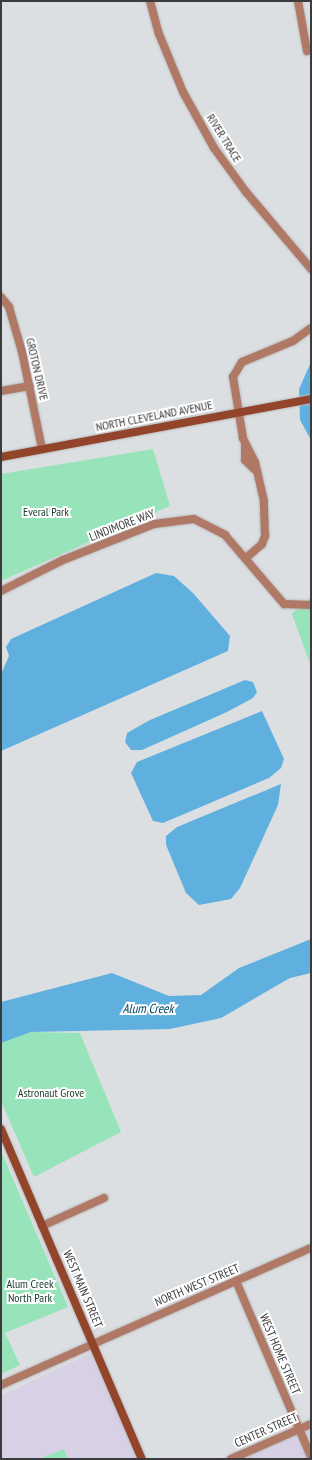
<!DOCTYPE html>
<style>
body{margin:0}
#map{position:relative;width:312px;height:1460px;overflow:hidden;background:#dcdfe2;font-family:"PT Sans Narrow",sans-serif}
div>[style]{position:absolute}
[style*='--x']{left:calc(var(--x)*1px);top:calc(var(--y)*1px);width:calc(var(--w)*1px);rotate:calc(var(--a)*1deg)}
.education>*{inset:0;background:#d8d1e6}
.green>*{inset:0;background:#97e4ba}
.water>*{inset:0;background:#60b0df}
.roads{filter:drop-shadow(0 0 1px #b9bbbe) drop-shadow(0 0 1px #b9bbbe)}
.minor>*{height:8px;margin:-4px;padding:0 4px;transform-origin:4px;border-radius:4px;background:#af7966}
.tertiary>*{height:8px;margin:-4px;padding:0 4px;transform-origin:4px;border-radius:4px;background:#af7966}
.secondary>*{height:8px;margin:-4px;padding:0 4px;transform-origin:4px;border-radius:4px;background:#92452a}
span{translate:-50% -50%;white-space:nowrap;text-align:center;line-height:1.15;-webkit-text-stroke:4px #fff;paint-order:stroke}
.street-label{font-size:12px;color:#3b3b3d}
.park-label{font-size:12px;color:#163b29}
.water-label{font-size:13px;color:#004564;font-style:italic}
.frame{position:absolute;inset:0;border:2px solid #3b3b3d;pointer-events:none}
</style>
<div id="map">
<div class="education">
<div style="clip-path:polygon(91px 1353px,137px 1459px,68px 1459px,63px 1449px,39px 1459px,1px 1459px,1px 1396px)"></div>
<div style="clip-path:polygon(311px 1420px,311px 1459px,220px 1459px)"></div>
</div>
<div class="green">
<div style="clip-path:polygon(153px 449px,170px 506px,1px 581px,1px 474px)"></div>
<div style="clip-path:polygon(311px 597px,311px 667px,292px 614px)"></div>
<div style="clip-path:polygon(31px 1032px,80px 1033px,121px 1132px,34px 1177px,1px 1101px,1px 1043px)"></div>
<div style="clip-path:polygon(1px 1151px,68px 1307px,5px 1333px,20px 1365px,1px 1374px)"></div>
<div style="clip-path:polygon(64px 1449px,68px 1459px,39px 1459px)"></div>
</div>
<div class="water">
<div style="clip-path:polygon(311px 362px,311px 440px,300px 420px,299px 389px)"></div>
<div style="clip-path:polygon(156px 573px,174px 576px,193px 593px,230px 636px,228px 651px,1px 751px,1px 674px,9px 656px,6px 647px,11px 639px)"></div>
<div style="clip-path:polygon(245px 680px,253px 682px,257px 692px,253px 698px,227px 712px,142px 750px,131px 750px,125px 742px,127px 733px,150px 720px)"></div>
<div style="clip-path:polygon(262px 711px,284px 759px,281px 768px,269px 778px,163px 823px,153px 821px,131px 773px,137px 762px)"></div>
<div style="clip-path:polygon(281px 784px,278px 805px,240px 888px,231px 899px,199px 905px,186px 893px,166px 845px,166px 836px,177px 827px)"></div>
<div style="clip-path:polygon(311px 939px,311px 973px,290px 978px,221px 1018px,170px 1029px,31px 1032px,1px 1043px,1px 1002px,112px 973px,169px 996px,201px 995px,239px 968px)"></div>
</div>
<div class="roads">
<div class="minor">
<div style="--x:150;--y:1;--w:34;--a:75"></div>
<div style="--x:159;--y:34;--w:63;--a:67.5"></div>
<div style="--x:183;--y:92;--w:64;--a:61"></div>
<div style="--x:214;--y:148;--w:54;--a:54"></div>
<div style="--x:246;--y:192;--w:101;--a:49.8"></div>
<div style="--x:298;--y:1;--w:51;--a:79.8"></div>
<div style="--x:1;--y:297;--w:13;--a:51"></div>
<div style="--x:9;--y:307;--w:47;--a:73.9"></div>
<div style="--x:22;--y:352;--w:99;--a:78.3"></div>
<div style="--x:1;--y:391;--w:29;--a:-10"></div>
<div style="--x:245;--y:446;--w:14;--a:90"></div>
<div style="--x:245;--y:460;--w:13;--a:45"></div>
<div style="--x:246;--y:558;--w:21;--a:-41"></div>
<div style="--x:262;--y:544;--w:9;--a:-69"></div>
<div style="--x:265;--y:536;--w:35;--a:-92"></div>
<div style="--x:264;--y:501;--w:40;--a:-103"></div>
<div style="--x:255;--y:462;--w:27;--a:-117"></div>
<div style="--x:243;--y:438;--w:62;--a:-99.3"></div>
<div style="--x:233;--y:377;--w:17;--a:-59"></div>
<div style="--x:242;--y:362;--w:55;--a:-22.4"></div>
<div style="--x:293;--y:341;--w:22;--a:-36"></div>
<div style="--x:1;--y:591;--w:69;--a:-26.6"></div>
<div style="--x:63;--y:560;--w:98;--a:-21.6"></div>
<div style="--x:154;--y:524;--w:40;--a:-7.1"></div>
<div style="--x:194;--y:519;--w:35;--a:27"></div>
<div style="--x:225;--y:535;--w:91;--a:49.5"></div>
<div style="--x:284;--y:604;--w:27;--a:2"></div>
<div style="--x:42;--y:1226;--w:68;--a:-24.3"></div>
<div style="--x:236;--y:1281;--w:191;--a:66.9"></div>
<div style="--x:1;--y:1385;--w:101;--a:-24"></div>
<div style="--x:231;--y:1459;--w:87;--a:-23.6"></div>
</div>
<div class="tertiary">
<div style="--x:93;--y:1344;--w:238;--a:-23.8"></div>
</div>
<div class="secondary">
<div style="--x:1;--y:457;--w:315;--a:-10.6"></div>
<div style="--x:1;--y:1129;--w:359;--a:66.9"></div>
</div>
</div>
<div class="street-label">
<span style="left:224px;top:138px;rotate:58deg">RIVER TRACE</span>
<span style="left:37px;top:369px;rotate:77deg">GROTON DRIVE</span>
<span style="left:154px;top:416px;rotate:-11deg">NORTH CLEVELAND AVENUE</span>
<span style="left:122px;top:525px;rotate:-21deg">LINDIMORE WAY</span>
<span style="left:197px;top:1285px;rotate:-23deg">NORTH WEST STREET</span>
<span style="left:83px;top:1289px;rotate:67deg">WEST MAIN STREET</span>
<span style="left:280px;top:1354px;rotate:67deg">WEST HOME STREET</span>
<span style="left:266px;top:1430px;rotate:-24deg">CENTER STREET</span>
</div>
<div class="park-label">
<span style="left:46px;top:512px">Everal Park</span>
<span style="left:51px;top:1093px">Astronaut Grove</span>
<span style="left:30px;top:1291px">Alum Creek<br>North Park</span>
</div>
<div class="water-label">
<span style="left:148px;top:1009px">Alum Creek</span>
</div>
<div class="frame"></div>
</div>
